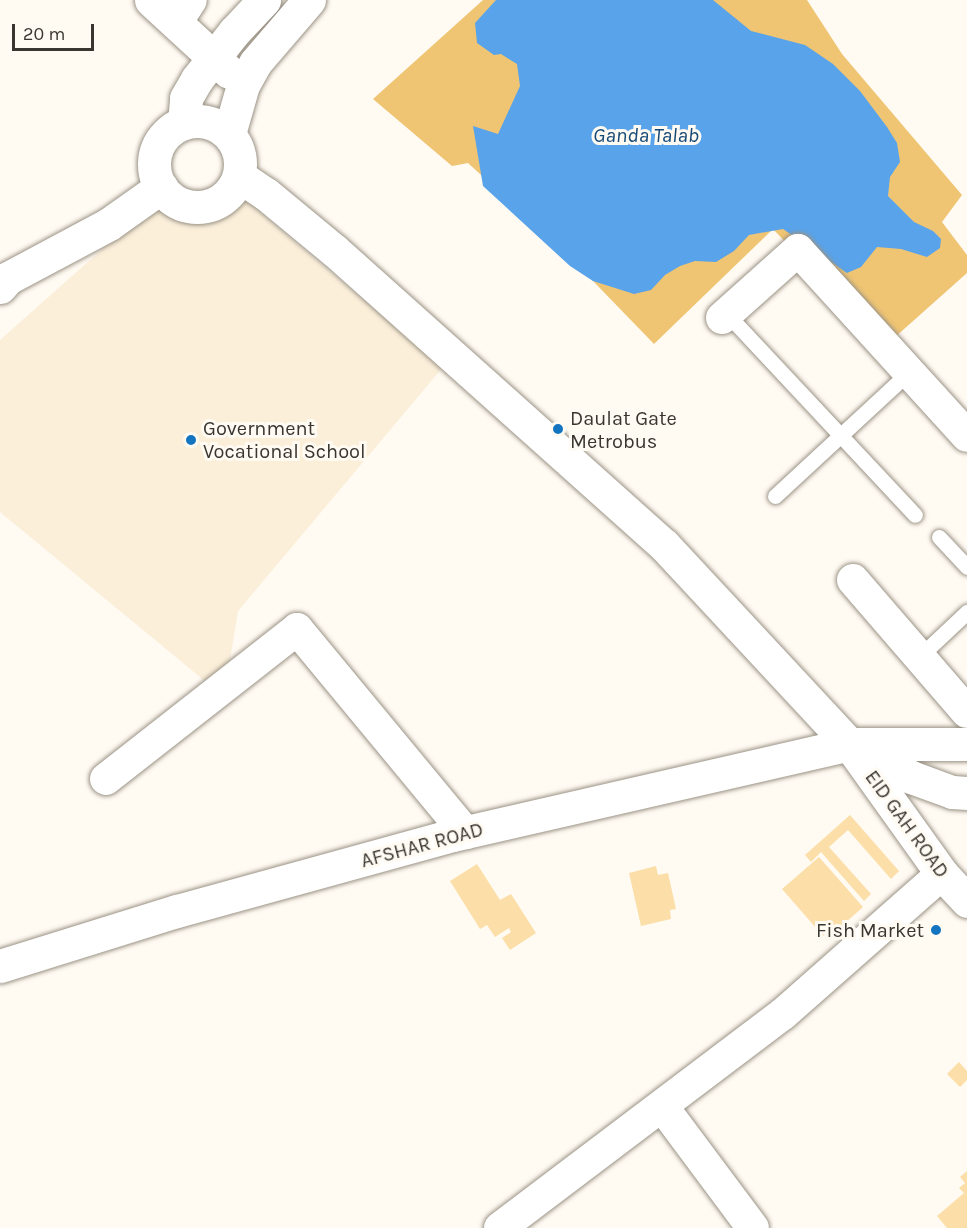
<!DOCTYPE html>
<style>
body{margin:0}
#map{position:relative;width:967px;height:1228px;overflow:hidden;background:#fffaf2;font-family:Karla,sans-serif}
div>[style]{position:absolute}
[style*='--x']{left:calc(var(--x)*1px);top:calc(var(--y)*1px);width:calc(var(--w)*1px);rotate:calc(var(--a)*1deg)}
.built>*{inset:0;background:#fbefda}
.green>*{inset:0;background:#efc573}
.water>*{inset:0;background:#59a3ea}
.building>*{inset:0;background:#fcdfa8}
.roads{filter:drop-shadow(0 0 2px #9b9386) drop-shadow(0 0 2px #9b9386)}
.lane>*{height:15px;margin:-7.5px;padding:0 7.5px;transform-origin:7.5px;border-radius:7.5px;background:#fff}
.street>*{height:32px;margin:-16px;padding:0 16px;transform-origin:16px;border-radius:16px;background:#fff}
.secondary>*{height:33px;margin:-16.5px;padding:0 16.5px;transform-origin:16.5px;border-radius:16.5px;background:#fff}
.primary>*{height:33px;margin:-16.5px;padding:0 16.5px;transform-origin:16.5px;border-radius:16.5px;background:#fff}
.primary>.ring{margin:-16.5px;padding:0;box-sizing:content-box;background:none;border:33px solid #fff;border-radius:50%}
.dots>*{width:16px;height:16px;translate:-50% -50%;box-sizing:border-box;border:3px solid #fffaf2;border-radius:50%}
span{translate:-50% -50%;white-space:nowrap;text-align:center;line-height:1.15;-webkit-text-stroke:6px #fffaf2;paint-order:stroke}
.poi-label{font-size:20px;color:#393630}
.left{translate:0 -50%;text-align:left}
.right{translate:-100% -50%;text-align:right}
.street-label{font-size:20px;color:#393630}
.water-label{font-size:21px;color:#134977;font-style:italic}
.scale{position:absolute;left:12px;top:24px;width:82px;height:27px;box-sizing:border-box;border:3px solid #393630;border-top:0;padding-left:8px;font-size:18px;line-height:21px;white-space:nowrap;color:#393630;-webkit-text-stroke:4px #fffaf2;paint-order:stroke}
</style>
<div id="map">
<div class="built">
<div style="clip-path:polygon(213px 189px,243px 198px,443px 367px,238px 611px,226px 685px,217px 691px,0 512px,0 340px,125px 229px,189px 191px)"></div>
</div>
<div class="green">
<div style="clip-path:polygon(483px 0,807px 0,842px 54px,962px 195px,942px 222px,967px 255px,967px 273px,885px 346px,773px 229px,654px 344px,563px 250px,468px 163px,452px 166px,373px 99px)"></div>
</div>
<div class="water">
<div style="clip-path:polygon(496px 0,713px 0,751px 31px,805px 45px,833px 64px,860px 91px,887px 127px,897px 143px,900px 162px,890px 177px,888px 196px,914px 222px,933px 231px,941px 239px,940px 248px,927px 257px,901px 249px,877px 247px,861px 267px,847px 273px,783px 229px,749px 235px,734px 251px,716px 262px,695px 261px,680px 266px,665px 275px,651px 290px,634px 294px,593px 281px,570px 266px,483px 186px,473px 126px,498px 134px,520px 86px,517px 64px,501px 54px,494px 55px,477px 43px,475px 23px)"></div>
</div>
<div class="building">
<div style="clip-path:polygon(850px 815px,899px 871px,891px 879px,848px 830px,829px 847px,871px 894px,864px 901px,821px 852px,811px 862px,805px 855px)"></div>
<div style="clip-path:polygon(819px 857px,863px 907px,836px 931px,832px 927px,823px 936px,782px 889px)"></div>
<div style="clip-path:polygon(477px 864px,500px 900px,511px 894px,536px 933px,510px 950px,502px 938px,511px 932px,509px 928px,495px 937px,487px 925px,480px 929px,450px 881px)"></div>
<div style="clip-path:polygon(656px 866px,658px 875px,668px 873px,676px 909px,670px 910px,671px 919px,641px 926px,629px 873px)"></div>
<div style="clip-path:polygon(959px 1062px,967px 1071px,967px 1080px,960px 1087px,947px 1074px)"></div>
<div style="clip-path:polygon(967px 1171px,967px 1228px,947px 1228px,937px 1216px,964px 1193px,959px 1188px,965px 1183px,960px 1177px)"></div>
</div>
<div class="roads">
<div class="lane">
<div style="--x:727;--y:314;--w:275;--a:46.9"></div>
<div style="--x:775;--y:496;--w:183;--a:-42.8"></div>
<div style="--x:939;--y:537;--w:41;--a:47"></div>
<div style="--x:919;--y:657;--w:66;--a:-43.2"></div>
</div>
<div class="street">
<div style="--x:176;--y:23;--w:27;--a:-57"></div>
<div style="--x:722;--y:318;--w:102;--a:-41.8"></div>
<div style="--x:798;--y:250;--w:251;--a:47.7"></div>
<div style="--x:853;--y:580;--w:174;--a:49.2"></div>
<div style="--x:106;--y:779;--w:243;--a:-38.1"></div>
<div style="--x:297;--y:629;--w:265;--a:50.4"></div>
<div style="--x:662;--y:1106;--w:152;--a:53.3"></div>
<div style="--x:500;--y:1228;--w:355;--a:-37.1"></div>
<div style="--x:783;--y:1014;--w:212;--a:-41.4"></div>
</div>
<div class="secondary">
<div style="--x:151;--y:0;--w:106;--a:42.7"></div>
<div style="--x:184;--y:123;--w:25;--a:-85"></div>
<div style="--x:186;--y:98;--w:22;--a:-60"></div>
<div style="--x:197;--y:79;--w:60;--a:-51.8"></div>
<div style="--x:234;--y:32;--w:44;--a:-46.8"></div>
<div style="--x:229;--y:134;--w:51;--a:-74.1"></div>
<div style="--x:243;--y:85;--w:25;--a:-61"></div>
<div style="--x:255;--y:63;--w:83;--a:-49.4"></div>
<div style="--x:849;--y:744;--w:160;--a:54.4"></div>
<div style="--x:942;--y:874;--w:37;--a:47"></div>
</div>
<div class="primary">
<div class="ring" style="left:154px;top:121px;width:53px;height:53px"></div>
<div style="--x:239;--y:176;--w:32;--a:34"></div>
<div style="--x:266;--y:194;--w:89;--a:39.6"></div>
<div style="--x:335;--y:251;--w:441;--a:41.8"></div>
<div style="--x:664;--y:545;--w:272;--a:47.1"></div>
<div style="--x:849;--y:744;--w:70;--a:28"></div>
<div style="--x:911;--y:777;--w:44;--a:20.1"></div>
<div style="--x:952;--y:792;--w:15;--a:4"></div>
<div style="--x:0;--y:287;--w:12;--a:-48"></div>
<div style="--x:8;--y:278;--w:115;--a:-28.1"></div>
<div style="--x:109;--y:224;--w:64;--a:-35.4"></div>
<div style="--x:0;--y:966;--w:185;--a:-17.3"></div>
<div style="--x:177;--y:911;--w:286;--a:-15.4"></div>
<div style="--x:453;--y:835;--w:406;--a:-12.9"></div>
<div style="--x:849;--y:744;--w:118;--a:0"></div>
</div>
</div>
<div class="dots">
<div style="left:558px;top:429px;background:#1374c0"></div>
<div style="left:191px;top:440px;background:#1374c0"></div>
<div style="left:936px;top:930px;background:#1374c0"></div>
</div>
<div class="poi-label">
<span class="left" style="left:570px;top:430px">Daulat Gate<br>Metrobus</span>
<span class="left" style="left:203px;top:440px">Government<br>Vocational School</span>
<span class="right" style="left:924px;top:930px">Fish Market</span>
</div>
<div class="street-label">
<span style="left:907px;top:824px;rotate:54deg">EID GAH ROAD</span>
<span style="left:422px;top:845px;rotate:-15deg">AFSHAR ROAD</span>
</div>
<div class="water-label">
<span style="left:646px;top:135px">Ganda Talab</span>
</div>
<div class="scale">20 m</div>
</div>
